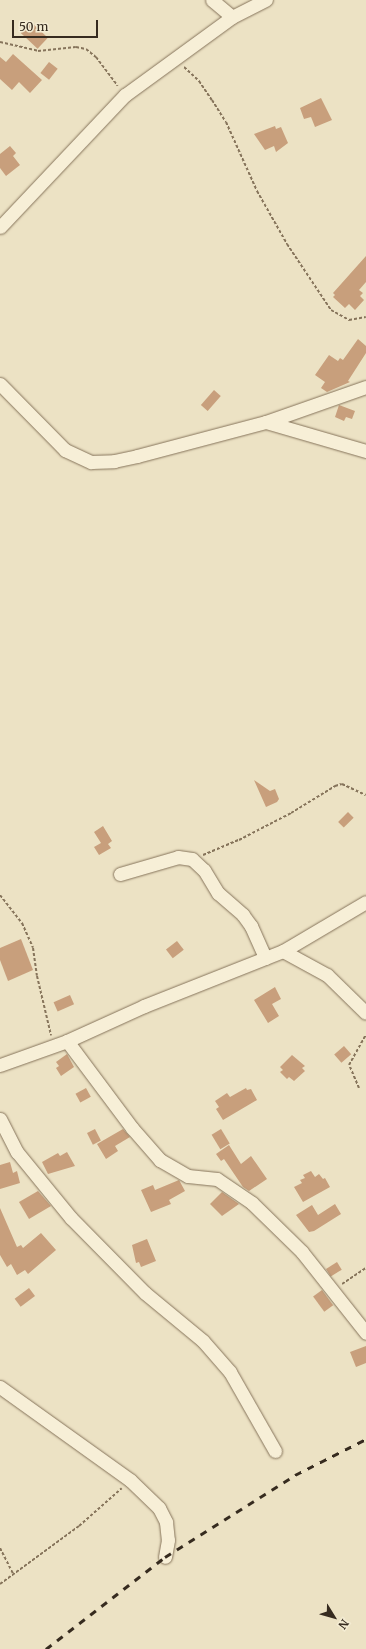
<!DOCTYPE html>
<style>
body{margin:0}
#map{position:relative;width:366px;height:1649px;overflow:hidden;background:#ece2c4;font-family:Merriweather,serif}
div>[style]{position:absolute}
[style*='--x']{left:calc(var(--x)*1px);top:calc(var(--y)*1px);width:calc(var(--w)*1px);rotate:calc(var(--a)*1deg)}
.building>*{inset:0;background:#c89f7c;transform-origin:0 0}
.path>*{height:2px;margin-top:-1px;transform-origin:0;background:repeating-linear-gradient(90deg,#86745b 0 3px,transparent 0 5px)}
.roads{filter:drop-shadow(0 0 1px #86745b) drop-shadow(0 0 1px #86745b)}
.street>*{height:13px;margin:-6.5px;padding:0 6.5px;transform-origin:6.5px;border-radius:6.5px;background:#f7efd7}
.rail>*{height:3px;margin-top:-1.5px;transform-origin:0;background:repeating-linear-gradient(90deg,#362b1f 0 7px,transparent 0 14px)}
span{translate:-50% -50%;white-space:nowrap;text-align:center;line-height:1.15;-webkit-text-stroke:4px #f4ecd3;paint-order:stroke}
.north{position:absolute;left:314px;top:1597px;width:40px;height:40px;-webkit-text-stroke:3px #f4ecd3;paint-order:stroke;rotate:127deg;font-size:11px;font-weight:700;line-height:16px;text-align:center;color:#362b1f}
.north::after{content:'';display:block;margin:auto;width:14px;height:18px;background:#362b1f;clip-path:polygon(50% 0,100% 100%,50% 72%,0 100%)}
.scale{position:absolute;left:12px;top:20px;width:86px;height:18px;box-sizing:border-box;border:2px solid #362b1f;border-top:0;padding-left:5px;font-size:12px;line-height:14px;white-space:nowrap;color:#362b1f;-webkit-text-stroke:3px #f4ecd3;paint-order:stroke}
</style>
<div id="map">
<div class="building">
<div style="left:31px;top:22px;width:23px;height:15px;rotate:43deg"></div>
<div style="clip-path:polygon(13px 54px,42px 80px,30px 93px,19px 82px,12px 90px,0 79px,0 57px,6px 62px)"></div>
<div style="left:49px;top:62px;width:11px;height:14px;rotate:38deg"></div>
<div style="clip-path:polygon(321px 98px,332px 120px,315px 127px,311px 117px,304px 119px,300px 108px)"></div>
<div style="clip-path:polygon(275px 126px,276px 129px,281px 127px,288px 143px,276px 152px,274px 146px,265px 150px,254px 134px)"></div>
<div style="clip-path:polygon(10px 146px,16px 153px,13px 156px,20px 165px,6px 176px,0 168px,0 154px)"></div>
<div style="clip-path:polygon(366px 256px,366px 282px,359px 290px,363px 293px,360px 296px,364px 300px,355px 310px,349px 304px,345px 308px,333px 297px,335px 295px,333px 293px)"></div>
<div style="clip-path:polygon(358px 339px,366px 346px,366px 353px,348px 381px,350px 382px,327px 392px,321px 388px,325px 382px,315px 375px,329px 355px,338px 361px,340px 358px,343px 360px)"></div>
<div style="left:214px;top:390px;width:9px;height:20px;rotate:41deg"></div>
<div style="clip-path:polygon(339px 405px,355px 411px,352px 419px,346px 417px,344px 421px,335px 417px)"></div>
<div style="clip-path:polygon(254px 780px,270px 791px,275px 789px,279px 799px,277px 802px,266px 807px)"></div>
<div style="left:348px;top:812px;width:8px;height:14px;rotate:45deg"></div>
<div style="clip-path:polygon(103px 826px,112px 841px,108px 844px,111px 848px,99px 855px,94px 847px,101px 843px,94px 832px)"></div>
<div style="clip-path:polygon(21px 939px,33px 970px,8px 981px,0 960px,0 948px)"></div>
<div style="left:177px;top:941px;width:11px;height:14px;rotate:52deg"></div>
<div style="clip-path:polygon(275px 987px,281px 999px,272px 1004px,279px 1016px,268px 1023px,254px 1000px)"></div>
<div style="left:70px;top:995px;width:10px;height:18px;rotate:66deg"></div>
<div style="left:344px;top:1046px;width:11px;height:13px;rotate:49deg"></div>
<div style="clip-path:polygon(67px 1054px,74px 1067px,61px 1076px,56px 1068px,59px 1066px,56px 1062px)"></div>
<div style="clip-path:polygon(292px 1055px,305px 1066px,302px 1068px,305px 1071px,294px 1081px,289px 1077px,287px 1079px,280px 1072px,283px 1070px,280px 1067px)"></div>
<div style="left:86px;top:1088px;width:10px;height:12px;rotate:61deg"></div>
<div style="clip-path:polygon(246px 1088px,247px 1090px,251px 1089px,257px 1100px,223px 1120px,216px 1109px,219px 1107px,215px 1101px,227px 1093px,230px 1097px)"></div>
<div style="left:95px;top:1129px;width:13px;height:9px;rotate:63deg"></div>
<div style="clip-path:polygon(123px 1129px,130px 1137px,115px 1146px,118px 1151px,106px 1159px,97px 1144px)"></div>
<div style="left:221px;top:1129px;width:17px;height:11px;rotate:59deg"></div>
<div style="clip-path:polygon(229px 1145px,241px 1164px,251px 1156px,267px 1179px,249px 1191px,243px 1187px,224px 1159px,221px 1161px,216px 1154px)"></div>
<div style="clip-path:polygon(67px 1152px,75px 1166px,48px 1174px,42px 1162px,58px 1153px,60px 1156px)"></div>
<div style="clip-path:polygon(10px 1162px,13px 1173px,17px 1171px,20px 1183px,0 1189px,0 1165px)"></div>
<div style="clip-path:polygon(311px 1171px,315px 1177px,319px 1174px,323px 1179px,325px 1178px,330px 1187px,303px 1202px,294px 1187px,302px 1183px,300px 1180px,305px 1178px,303px 1175px)"></div>
<div style="clip-path:polygon(179px 1180px,185px 1191px,169px 1200px,171px 1204px,151px 1212px,141px 1190px,153px 1185px,155px 1190px)"></div>
<div style="clip-path:polygon(38px 1191px,51px 1206px,29px 1219px,19px 1202px)"></div>
<div style="clip-path:polygon(222px 1192px,239px 1204px,222px 1216px,210px 1204px)"></div>
<div style="clip-path:polygon(335px 1204px,341px 1214px,314px 1231px,309px 1232px,296px 1215px,312px 1205px,318px 1215px)"></div>
<div style="clip-path:polygon(0 1208px,17px 1247px,21px 1245px,23px 1248px,41px 1233px,56px 1250px,28px 1274px,25px 1270px,17px 1275px,11px 1264px,7px 1267px,0 1255px)"></div>
<div style="clip-path:polygon(147px 1239px,156px 1261px,141px 1267px,139px 1262px,136px 1263px,132px 1245px)"></div>
<div style="left:337px;top:1262px;width:9px;height:13px;rotate:58deg"></div>
<div style="left:29px;top:1288px;width:10px;height:18px;rotate:53deg"></div>
<div style="left:322px;top:1290px;width:19px;height:11px;rotate:54deg"></div>
<div style="clip-path:polygon(366px 1346px,366px 1363px,356px 1367px,350px 1352px)"></div>
</div>
<div class="path">
<div style="--x:0;--y:42;--w:39;--a:13"></div>
<div style="--x:38;--y:51;--w:38;--a:-6"></div>
<div style="--x:76;--y:47;--w:10;--a:11"></div>
<div style="--x:86;--y:49;--w:13;--a:39"></div>
<div style="--x:96;--y:57;--w:36;--a:53"></div>
<div style="--x:184;--y:67;--w:21;--a:43"></div>
<div style="--x:199;--y:81;--w:23;--a:56"></div>
<div style="--x:212;--y:100;--w:26;--a:58"></div>
<div style="--x:226;--y:122;--w:76;--a:65.8"></div>
<div style="--x:257;--y:191;--w:61;--a:60.5"></div>
<div style="--x:287;--y:244;--w:79;--a:56.3"></div>
<div style="--x:331;--y:310;--w:21;--a:29"></div>
<div style="--x:349;--y:320;--w:17;--a:-10"></div>
<div style="--x:203;--y:855;--w:39;--a:-23"></div>
<div style="--x:239;--y:840;--w:59;--a:-27.4"></div>
<div style="--x:291;--y:813;--w:52;--a:-31.5"></div>
<div style="--x:335;--y:786;--w:7;--a:-16"></div>
<div style="--x:342;--y:784;--w:26;--a:25"></div>
<div style="--x:0;--y:895;--w:36;--a:52"></div>
<div style="--x:22;--y:923;--w:27;--a:66"></div>
<div style="--x:33;--y:948;--w:28;--a:82"></div>
<div style="--x:37;--y:976;--w:61;--a:76.7"></div>
<div style="--x:359;--y:1088;--w:25;--a:-113"></div>
<div style="--x:349;--y:1065;--w:35;--a:-61"></div>
<div style="--x:342;--y:1284;--w:29;--a:-34"></div>
<div style="--x:0;--y:1548;--w:29;--a:63"></div>
<div style="--x:0;--y:1584;--w:98;--a:-36.3"></div>
<div style="--x:79;--y:1526;--w:57;--a:-41.5"></div>
</div>
<div class="roads">
<div class="street">
<div style="--x:212;--y:0;--w:26;--a:40"></div>
<div style="--x:0;--y:227;--w:182;--a:-46.6"></div>
<div style="--x:125;--y:95;--w:132;--a:-36.1"></div>
<div style="--x:232;--y:17;--w:38;--a:-27"></div>
<div style="--x:0;--y:384;--w:93;--a:45.4"></div>
<div style="--x:65;--y:450;--w:29;--a:25"></div>
<div style="--x:91;--y:462;--w:23;--a:-2"></div>
<div style="--x:114;--y:461;--w:24;--a:-12"></div>
<div style="--x:137;--y:456;--w:133;--a:-14.8"></div>
<div style="--x:266;--y:422;--w:106;--a:-19.3"></div>
<div style="--x:266;--y:422;--w:104;--a:16.2"></div>
<div style="--x:120;--y:874;--w:60;--a:-16.3"></div>
<div style="--x:178;--y:857;--w:14;--a:8"></div>
<div style="--x:192;--y:859;--w:16;--a:43"></div>
<div style="--x:204;--y:870;--w:27;--a:59"></div>
<div style="--x:218;--y:893;--w:33;--a:41"></div>
<div style="--x:243;--y:915;--w:14;--a:54"></div>
<div style="--x:251;--y:926;--w:35;--a:66"></div>
<div style="--x:283;--y:951;--w:50;--a:28.6"></div>
<div style="--x:327;--y:975;--w:54;--a:44.3"></div>
<div style="--x:67;--y:1041;--w:109;--a:53.2"></div>
<div style="--x:132;--y:1128;--w:43;--a:48.8"></div>
<div style="--x:160;--y:1160;--w:32;--a:30"></div>
<div style="--x:188;--y:1176;--w:29;--a:6"></div>
<div style="--x:217;--y:1179;--w:42;--a:34.4"></div>
<div style="--x:252;--y:1203;--w:70;--a:44.4"></div>
<div style="--x:302;--y:1252;--w:103;--a:51.7"></div>
<div style="--x:0;--y:1065;--w:71;--a:-19.7"></div>
<div style="--x:67;--y:1041;--w:85;--a:-24.4"></div>
<div style="--x:144;--y:1006;--w:149;--a:-21.6"></div>
<div style="--x:283;--y:951;--w:96;--a:-30.6"></div>
<div style="--x:0;--y:1119;--w:37;--a:63"></div>
<div style="--x:17;--y:1152;--w:85;--a:50.7"></div>
<div style="--x:71;--y:1218;--w:105;--a:45.4"></div>
<div style="--x:145;--y:1293;--w:75;--a:39.6"></div>
<div style="--x:203;--y:1341;--w:41;--a:48.9"></div>
<div style="--x:230;--y:1372;--w:91;--a:60.3"></div>
<div style="--x:0;--y:1387;--w:160;--a:35.6"></div>
<div style="--x:130;--y:1480;--w:40;--a:44"></div>
<div style="--x:159;--y:1508;--w:16;--a:63"></div>
<div style="--x:166;--y:1522;--w:18;--a:84"></div>
<div style="--x:168;--y:1540;--w:17;--a:100"></div>
</div>
</div>
<div class="rail">
<div style="--x:46;--y:1649;--w:150;--a:-37.7"></div>
<div style="--x:165;--y:1557;--w:154;--a:-32.2"></div>
<div style="--x:295;--y:1475;--w:80;--a:-26.9"></div>
</div>
<div class="north">N</div>
<div class="scale">50 m</div>
</div>
